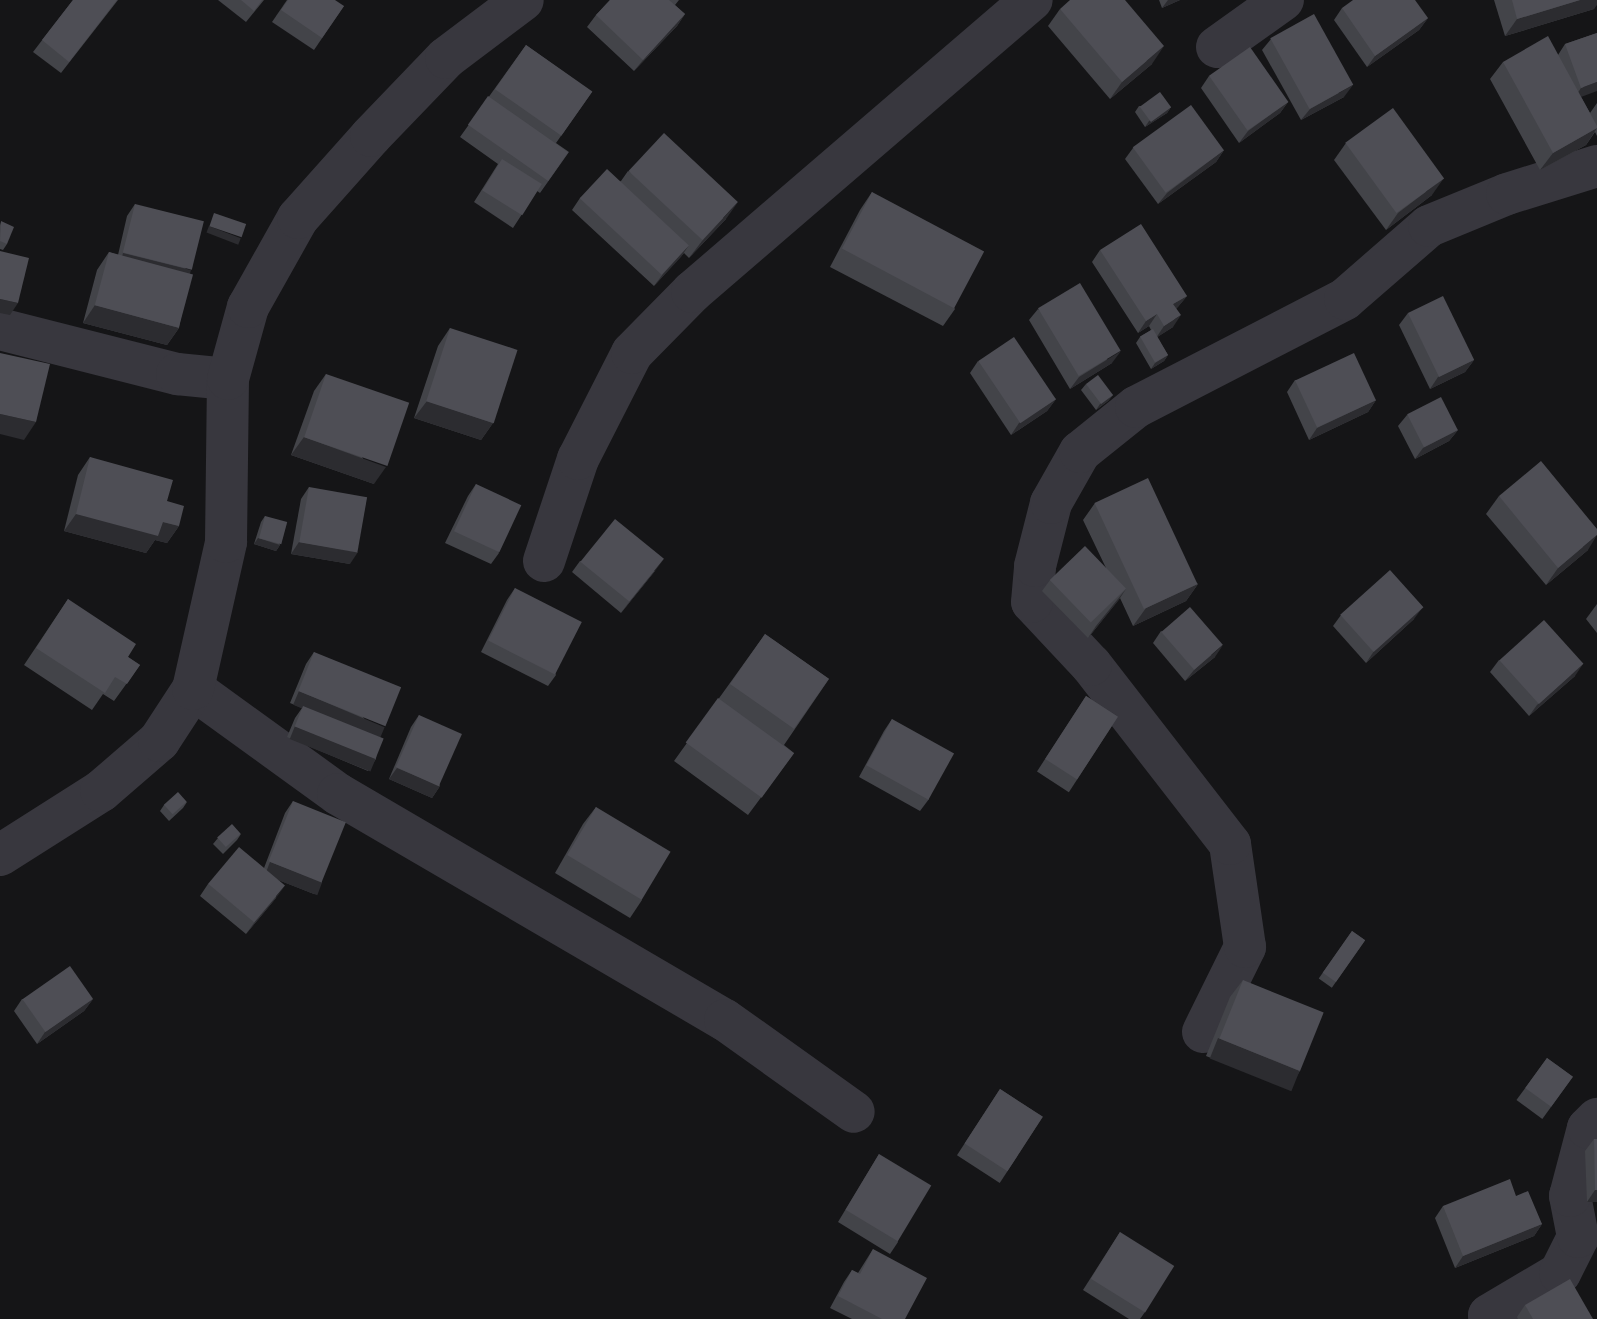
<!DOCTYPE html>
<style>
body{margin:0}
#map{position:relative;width:1597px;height:1319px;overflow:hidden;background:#151517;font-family:Overpass,sans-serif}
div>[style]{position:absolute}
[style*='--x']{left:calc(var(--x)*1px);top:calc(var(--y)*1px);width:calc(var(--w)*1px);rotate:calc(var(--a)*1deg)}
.minor>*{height:42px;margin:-21px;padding:0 21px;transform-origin:21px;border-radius:21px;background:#38373e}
.wall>*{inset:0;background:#434449;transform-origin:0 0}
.shaded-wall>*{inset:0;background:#2c2c30;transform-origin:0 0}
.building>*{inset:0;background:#4e4e55;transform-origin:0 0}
span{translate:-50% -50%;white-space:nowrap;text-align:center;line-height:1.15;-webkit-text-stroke:7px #101012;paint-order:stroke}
</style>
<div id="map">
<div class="minor">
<div style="--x:1217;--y:47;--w:81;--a:-35.5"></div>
<div style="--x:0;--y:329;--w:183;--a:14.3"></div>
<div style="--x:177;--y:374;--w:51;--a:5.6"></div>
<div style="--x:544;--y:561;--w:108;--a:-71.6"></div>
<div style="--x:578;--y:459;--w:119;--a:-63"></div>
<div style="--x:632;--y:353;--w:86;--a:-45.5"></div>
<div style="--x:692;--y:292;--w:448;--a:-40.7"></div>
<div style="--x:193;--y:689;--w:179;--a:35.9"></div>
<div style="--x:338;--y:794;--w:448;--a:30.3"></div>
<div style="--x:725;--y:1020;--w:158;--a:35.5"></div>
<div style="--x:0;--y:855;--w:120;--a:-32.4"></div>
<div style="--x:101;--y:791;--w:77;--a:-40.8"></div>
<div style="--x:159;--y:741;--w:62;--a:-56.8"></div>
<div style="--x:193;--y:689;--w:151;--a:-77.3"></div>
<div style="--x:226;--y:542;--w:163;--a:-89.3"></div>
<div style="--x:228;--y:379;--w:75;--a:-74.5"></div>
<div style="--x:248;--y:307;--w:102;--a:-60.7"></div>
<div style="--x:298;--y:218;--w:110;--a:-48.3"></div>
<div style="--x:371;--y:136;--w:108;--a:-46.1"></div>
<div style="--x:446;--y:58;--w:96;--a:-37"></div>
<div style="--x:1203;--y:1032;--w:95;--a:-63.7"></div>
<div style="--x:1245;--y:947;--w:104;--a:-98.3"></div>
<div style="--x:1230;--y:844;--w:227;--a:-127.8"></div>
<div style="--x:1091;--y:665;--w:86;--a:-133.1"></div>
<div style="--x:1032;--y:602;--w:36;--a:-85"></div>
<div style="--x:1035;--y:566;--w:65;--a:-75.7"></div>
<div style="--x:1051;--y:503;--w:59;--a:-60.4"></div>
<div style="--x:1080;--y:452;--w:72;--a:-38.8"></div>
<div style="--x:1136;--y:407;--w:235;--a:-27.3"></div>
<div style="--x:1345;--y:299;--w:111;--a:-41"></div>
<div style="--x:1429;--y:226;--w:84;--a:-22.3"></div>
<div style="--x:1507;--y:194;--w:94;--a:-17.3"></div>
<div style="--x:1491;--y:1319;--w:4;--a:-117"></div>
<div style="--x:1489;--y:1315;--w:82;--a:-30.6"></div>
<div style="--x:1560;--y:1273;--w:40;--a:-63.4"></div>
<div style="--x:1578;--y:1237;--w:42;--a:-101"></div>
<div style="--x:1570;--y:1196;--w:70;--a:-75.2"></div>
<div style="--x:1588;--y:1128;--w:13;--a:-45"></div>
</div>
<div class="wall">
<div style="clip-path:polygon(73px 0,118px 0,61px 73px,33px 52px)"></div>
<div style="clip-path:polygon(218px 0,264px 0,246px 22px)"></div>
<div style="clip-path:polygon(287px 0,344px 6px,314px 50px,272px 22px)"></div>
<div style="clip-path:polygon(610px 0,679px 0,675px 5px,685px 14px,677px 26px,634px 71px,587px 27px,596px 15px)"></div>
<div style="clip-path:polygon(1159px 0,1180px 0,1162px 8px)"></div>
<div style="clip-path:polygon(1494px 0,1597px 0,1594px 9px,1505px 36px)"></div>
<div style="clip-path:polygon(1342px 8px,1428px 18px,1419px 30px,1367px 67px,1334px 20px)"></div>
<div style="clip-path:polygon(1060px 9px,1152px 64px,1110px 99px,1048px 26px)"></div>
<div style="clip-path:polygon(1597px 33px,1581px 97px,1590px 113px,1597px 103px,1597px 136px,1595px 132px,1586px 145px,1540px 170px,1490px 79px,1503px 62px,1558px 55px,1565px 44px)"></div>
<div style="clip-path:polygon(1271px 39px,1344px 97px,1301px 120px,1262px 50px)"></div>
<div style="clip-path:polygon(526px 45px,592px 92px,556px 143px,569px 152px,540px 193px,537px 191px,513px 228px,474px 202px,498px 164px,460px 137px)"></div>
<div style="clip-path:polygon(1209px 76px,1288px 102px,1280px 113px,1239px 143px,1201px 88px)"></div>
<div style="clip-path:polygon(1139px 106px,1171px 107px,1167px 113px,1145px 127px,1135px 112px)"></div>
<div style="clip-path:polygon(1346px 143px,1432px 195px,1386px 230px,1334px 160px)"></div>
<div style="clip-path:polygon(1133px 148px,1224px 150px,1216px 162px,1158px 204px,1125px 159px)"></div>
<div style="clip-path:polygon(628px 171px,726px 219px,689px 258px,684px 253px,654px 286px,572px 210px,580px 198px,621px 181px)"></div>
<div style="clip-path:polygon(872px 192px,955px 309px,943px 326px,830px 267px,860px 210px)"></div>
<div style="clip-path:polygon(135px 204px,189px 273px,179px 328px,167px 345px,83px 323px,97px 270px,109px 252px,118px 255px,127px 216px)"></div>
<div style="clip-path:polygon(0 222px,7px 244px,3px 250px,0 249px)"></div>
<div style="clip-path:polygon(1100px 250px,1187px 296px,1176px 309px,1173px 327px,1157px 337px,1168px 355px,1164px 361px,1151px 369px,1136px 343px,1140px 337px,1151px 330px,1149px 326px,1138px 333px,1092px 262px)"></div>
<div style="clip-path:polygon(1038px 309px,1112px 363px,1070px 389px,1029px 320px)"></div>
<div style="clip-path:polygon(1408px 313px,1474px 360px,1465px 372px,1430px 389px,1399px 325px)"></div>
<div style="clip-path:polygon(450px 328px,493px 423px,481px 440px,414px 418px,438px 346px)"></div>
<div style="clip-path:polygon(978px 361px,1056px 399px,1047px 411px,1011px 435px,970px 373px)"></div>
<div style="clip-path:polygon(326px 374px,374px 484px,291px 455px,314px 391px)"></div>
<div style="clip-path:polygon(1295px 380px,1376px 400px,1368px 412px,1309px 440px,1287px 392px)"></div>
<div style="clip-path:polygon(1086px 384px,1113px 395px,1108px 401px,1096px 410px,1081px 390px)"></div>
<div style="clip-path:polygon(1407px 415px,1458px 430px,1449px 441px,1415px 459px,1398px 426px)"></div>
<div style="clip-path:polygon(90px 457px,167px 501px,179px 526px,167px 543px,155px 540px,146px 553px,64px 531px,78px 475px)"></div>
<div style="clip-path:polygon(476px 484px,499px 553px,491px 564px,445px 543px,468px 496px)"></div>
<div style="clip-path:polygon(309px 487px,350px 564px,291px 554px,301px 499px)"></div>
<div style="clip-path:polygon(1499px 496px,1588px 550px,1546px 585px,1486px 514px)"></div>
<div style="clip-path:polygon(1095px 503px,1198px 584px,1186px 601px,1133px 626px,1120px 598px,1088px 638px,1042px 591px,1050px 580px,1106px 568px,1083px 520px)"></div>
<div style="clip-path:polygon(265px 516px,280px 545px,276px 551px,254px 544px,261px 522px)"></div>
<div style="clip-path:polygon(580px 561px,655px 571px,621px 613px,572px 572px)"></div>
<div style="clip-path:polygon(515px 588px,556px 675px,548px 686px,481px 652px,507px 600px)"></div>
<div style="clip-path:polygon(68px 599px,128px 657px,140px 665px,114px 701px,103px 694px,92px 710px,24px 665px)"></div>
<div style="clip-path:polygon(1597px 604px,1597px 633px,1586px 619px)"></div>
<div style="clip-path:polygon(1341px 615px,1414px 619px,1366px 663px,1333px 626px)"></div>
<div style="clip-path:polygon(1161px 631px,1215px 657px,1185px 681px,1153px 643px)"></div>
<div style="clip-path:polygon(765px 634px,829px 679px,784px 745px,794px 753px,748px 815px,674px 761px)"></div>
<div style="clip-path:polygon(314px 652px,378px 737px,376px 759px,368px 771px,287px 737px,295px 718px,302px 708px,290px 703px,306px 664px)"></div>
<div style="clip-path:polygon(1499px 660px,1575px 676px,1529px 716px,1490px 672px)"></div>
<div style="left:1086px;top:696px;width:38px;height:90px;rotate:33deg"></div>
<div style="clip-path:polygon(419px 715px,440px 786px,432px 798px,389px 779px,411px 727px)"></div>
<div style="clip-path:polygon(892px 719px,929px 799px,920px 811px,859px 777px,884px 731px)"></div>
<div style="clip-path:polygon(293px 801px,322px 882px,314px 894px,276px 879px,276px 898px,246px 934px,200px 896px,208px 884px,264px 868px,285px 813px)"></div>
<div style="clip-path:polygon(187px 802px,183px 808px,169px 821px,160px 811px,164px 805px)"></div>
<div style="clip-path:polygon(596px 807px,642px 900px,630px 918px,555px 873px,583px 824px)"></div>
<div style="clip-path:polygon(241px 834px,237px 840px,223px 854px,213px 844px,218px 838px)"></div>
<div style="left:1352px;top:931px;width:16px;height:58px;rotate:35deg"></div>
<div style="clip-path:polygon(1243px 980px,1300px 1071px,1288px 1089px,1206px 1056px,1230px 997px)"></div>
<div style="clip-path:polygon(22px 999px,93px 999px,84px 1011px,37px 1044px,14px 1011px)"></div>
<div style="left:1547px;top:1058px;width:32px;height:52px;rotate:36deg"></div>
<div style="left:1000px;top:1089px;width:51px;height:79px;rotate:33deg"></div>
<div style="clip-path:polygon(1594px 1139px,1597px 1202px,1587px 1202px,1585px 1151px)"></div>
<div style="clip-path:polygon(879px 1154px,898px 1242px,890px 1254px,838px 1222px)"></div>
<div style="clip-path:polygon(1516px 1196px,1542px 1224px,1534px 1236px,1455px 1268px,1435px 1218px,1443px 1206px)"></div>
<div style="clip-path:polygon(1120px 1232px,1145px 1312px,1140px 1319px,1129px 1319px,1083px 1290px)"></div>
<div style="clip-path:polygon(873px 1249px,905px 1319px,852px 1319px,830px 1308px,844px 1282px,852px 1270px,858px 1273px)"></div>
<div style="clip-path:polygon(1525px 1305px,1593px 1319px,1518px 1319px,1517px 1317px)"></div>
</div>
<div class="shaded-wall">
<div style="clip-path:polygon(1168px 0,1180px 0,1162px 8px)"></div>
<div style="clip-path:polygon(1580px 0,1597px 0,1597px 5px,1594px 9px,1505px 36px,1517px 19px)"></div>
<div style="clip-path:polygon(685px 14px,677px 26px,634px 71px,643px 60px)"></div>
<div style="clip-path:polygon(1428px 18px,1419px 30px,1367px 67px,1375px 56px)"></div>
<div style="clip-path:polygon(1164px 46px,1152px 64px,1110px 99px,1122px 82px)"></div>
<div style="clip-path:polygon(1597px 82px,1597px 91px,1573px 100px,1581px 88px)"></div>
<div style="clip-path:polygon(1353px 85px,1344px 97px,1301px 120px,1310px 109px)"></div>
<div style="clip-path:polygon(1288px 102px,1280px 113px,1239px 143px,1248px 131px)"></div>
<div style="clip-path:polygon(1171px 107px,1167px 113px,1145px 127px,1149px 121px)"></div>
<div style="clip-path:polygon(1597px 128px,1586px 145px,1540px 170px,1553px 153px)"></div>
<div style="clip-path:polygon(1224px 150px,1216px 162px,1158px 204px,1167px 193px)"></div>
<div style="clip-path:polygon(1444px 178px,1432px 195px,1386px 230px,1398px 213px)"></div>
<div style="clip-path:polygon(738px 202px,726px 219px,689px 258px,702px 241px)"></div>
<div style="left:209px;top:226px;width:34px;height:7px;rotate:21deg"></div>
<div style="clip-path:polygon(689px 245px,681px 257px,654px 286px,663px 274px)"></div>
<div style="left:123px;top:253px;width:70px;height:14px;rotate:14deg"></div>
<div style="clip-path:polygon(1187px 296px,1178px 307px,1165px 316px,1173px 304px)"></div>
<div style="clip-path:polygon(0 299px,18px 303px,10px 315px,0 313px)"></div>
<div style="clip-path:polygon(95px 305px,179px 328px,167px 345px,83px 323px)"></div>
<div style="clip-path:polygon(1157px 314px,1149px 326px,1138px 333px,1146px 321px)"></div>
<div style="clip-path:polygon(1181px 315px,1173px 327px,1156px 338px,1164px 326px)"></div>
<div style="clip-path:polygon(1121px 351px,1112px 363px,1070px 389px,1079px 377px)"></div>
<div style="clip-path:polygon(1168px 355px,1164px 361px,1151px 369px,1155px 363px)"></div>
<div style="clip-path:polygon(1474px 360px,1465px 372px,1430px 389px,1438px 377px)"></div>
<div style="clip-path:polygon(1113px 395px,1108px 401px,1096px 410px,1100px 404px)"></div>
<div style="clip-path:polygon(1056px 399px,1047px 411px,1011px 435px,1019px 423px)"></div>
<div style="clip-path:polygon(1376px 400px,1368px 412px,1309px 440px,1317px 428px)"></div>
<div style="clip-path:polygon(427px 401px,493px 423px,481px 440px,414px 418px)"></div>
<div style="clip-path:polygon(0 414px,36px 422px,24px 440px,0 434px)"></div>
<div style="clip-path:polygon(1458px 430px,1449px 441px,1415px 459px,1423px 448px)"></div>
<div style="clip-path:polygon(304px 437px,386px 467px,374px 484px,291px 455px)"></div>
<div style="clip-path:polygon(76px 514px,163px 522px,179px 526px,167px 543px,155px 540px,146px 553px,64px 531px)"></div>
<div style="clip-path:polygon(1597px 535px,1588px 550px,1546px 585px,1558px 568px)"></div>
<div style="clip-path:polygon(258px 538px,280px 545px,276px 551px,254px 544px)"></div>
<div style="clip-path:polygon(299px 542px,358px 552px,350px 564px,291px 554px)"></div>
<div style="clip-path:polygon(664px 559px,655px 571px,621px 613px,630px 601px)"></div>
<div style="clip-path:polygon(1198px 584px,1186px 601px,1133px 626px,1146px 608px)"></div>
<div style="clip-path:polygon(1126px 589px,1118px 601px,1088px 638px,1096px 626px)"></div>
<div style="clip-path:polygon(1423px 607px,1414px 619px,1366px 663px,1374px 651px)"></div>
<div style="clip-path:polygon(1223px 645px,1215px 657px,1185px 681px,1194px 670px)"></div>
<div style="clip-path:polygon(1583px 664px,1575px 676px,1529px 716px,1537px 705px)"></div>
<div style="left:299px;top:691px;width:93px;height:15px;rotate:23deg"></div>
<div style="left:295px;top:726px;width:87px;height:14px;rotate:22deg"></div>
<div style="clip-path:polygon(397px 768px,440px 786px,432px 798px,389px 779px)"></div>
<div style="left:270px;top:862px;width:56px;height:14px;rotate:21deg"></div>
<div style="clip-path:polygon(285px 886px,276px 898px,246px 934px,254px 923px)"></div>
<div style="clip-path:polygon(93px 999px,84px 1011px,37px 1044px,45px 1032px)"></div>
<div style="left:1218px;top:1038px;width:88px;height:22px;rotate:22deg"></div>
<div style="clip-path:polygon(1595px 1190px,1597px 1190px,1597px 1202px,1587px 1202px)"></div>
<div style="clip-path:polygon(1542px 1224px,1534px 1236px,1455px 1268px,1463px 1256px)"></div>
</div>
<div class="building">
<div style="clip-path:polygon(73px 0,117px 0,69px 62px,42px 40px)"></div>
<div style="clip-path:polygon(241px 0,262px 0,254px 11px)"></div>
<div style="clip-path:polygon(288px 0,335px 0,344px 6px,322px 38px,281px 10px)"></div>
<div style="clip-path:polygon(610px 0,669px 0,685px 14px,643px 60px,596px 15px)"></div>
<div style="clip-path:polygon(1070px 0,1125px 0,1164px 46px,1122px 82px,1060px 9px)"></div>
<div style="clip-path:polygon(1353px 0,1415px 0,1428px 18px,1375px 56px,1342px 8px)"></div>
<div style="clip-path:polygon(1512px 0,1580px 0,1517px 19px)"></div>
<div style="left:1314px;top:14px;width:81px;height:50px;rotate:61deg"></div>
<div style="clip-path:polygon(1597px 33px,1597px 82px,1581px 88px,1565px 44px)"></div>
<div style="clip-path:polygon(1548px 36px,1597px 126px,1597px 128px,1553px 153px,1503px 62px)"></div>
<div style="left:526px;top:45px;width:81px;height:54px;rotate:35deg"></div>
<div style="left:1250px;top:47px;width:67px;height:50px;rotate:55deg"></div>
<div style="left:1160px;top:92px;width:19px;height:25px;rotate:54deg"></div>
<div style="left:488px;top:96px;width:98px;height:35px;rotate:35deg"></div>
<div style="left:1191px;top:105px;width:56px;height:72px;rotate:54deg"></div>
<div style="left:1393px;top:108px;width:87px;height:59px;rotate:54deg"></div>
<div style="left:664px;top:133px;width:101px;height:52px;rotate:43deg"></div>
<div style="left:502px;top:159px;width:47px;height:37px;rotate:32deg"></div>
<div style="left:607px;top:169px;width:112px;height:40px;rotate:43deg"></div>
<div style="left:872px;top:192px;width:127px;height:64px;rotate:28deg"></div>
<div style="left:135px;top:204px;width:71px;height:50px;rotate:14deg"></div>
<div style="left:214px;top:213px;width:34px;height:14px;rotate:19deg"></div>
<div style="clip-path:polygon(1px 221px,14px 227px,7px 244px,0 241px)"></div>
<div style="clip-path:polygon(1141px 224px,1187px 296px,1173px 304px,1181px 315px,1164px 326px,1157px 314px,1146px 321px,1100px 250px)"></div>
<div style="clip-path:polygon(0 251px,29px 258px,18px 303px,0 299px)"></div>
<div style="left:109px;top:252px;width:87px;height:55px;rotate:15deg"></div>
<div style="left:1080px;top:283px;width:79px;height:49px;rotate:59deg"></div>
<div style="left:1443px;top:296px;width:71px;height:39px;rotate:64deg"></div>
<div style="left:450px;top:328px;width:71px;height:77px;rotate:18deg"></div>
<div style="left:1153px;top:329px;width:30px;height:15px;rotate:60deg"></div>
<div style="left:1014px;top:337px;width:75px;height:43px;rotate:56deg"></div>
<div style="clip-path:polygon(0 353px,50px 364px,36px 422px,0 414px)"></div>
<div style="left:1354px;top:353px;width:52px;height:65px;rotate:65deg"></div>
<div style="left:326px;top:374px;width:88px;height:67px;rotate:19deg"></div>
<div style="left:1098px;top:375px;width:25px;height:15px;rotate:53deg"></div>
<div style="left:1441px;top:397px;width:37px;height:38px;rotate:63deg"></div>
<div style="clip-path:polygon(90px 457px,173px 480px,167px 501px,184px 506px,179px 526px,163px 522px,158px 536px,76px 514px)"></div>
<div style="clip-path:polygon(1541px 461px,1597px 529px,1597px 535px,1558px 568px,1499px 496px)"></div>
<div style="left:1148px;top:478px;width:117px;height:59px;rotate:65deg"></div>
<div style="left:476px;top:484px;width:50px;height:52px;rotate:25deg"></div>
<div style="left:309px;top:487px;width:59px;height:56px;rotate:10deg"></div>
<div style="left:265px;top:516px;width:23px;height:23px;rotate:15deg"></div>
<div style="left:615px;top:519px;width:63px;height:55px;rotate:39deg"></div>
<div style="left:1085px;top:546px;width:59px;height:49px;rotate:46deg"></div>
<div style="left:1390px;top:570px;width:50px;height:67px;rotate:48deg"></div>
<div style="left:515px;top:588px;width:75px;height:59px;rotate:27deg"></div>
<div style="clip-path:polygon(68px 599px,136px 644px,128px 657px,140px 665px,127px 684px,115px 677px,105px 693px,36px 648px)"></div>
<div style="left:1190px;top:607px;width:50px;height:38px;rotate:49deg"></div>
<div style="left:1544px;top:620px;width:59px;height:60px;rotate:48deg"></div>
<div style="left:765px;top:634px;width:78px;height:61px;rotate:35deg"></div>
<div style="left:314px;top:652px;width:94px;height:42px;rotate:22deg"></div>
<div style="left:1086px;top:696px;width:38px;height:75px;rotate:33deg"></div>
<div style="left:718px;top:698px;width:94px;height:55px;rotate:36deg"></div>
<div style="left:303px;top:706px;width:87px;height:22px;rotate:22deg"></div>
<div style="left:419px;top:715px;width:47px;height:57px;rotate:24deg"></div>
<div style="left:892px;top:719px;width:71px;height:53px;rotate:29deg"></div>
<div style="left:178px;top:792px;width:13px;height:19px;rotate:48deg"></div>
<div style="left:293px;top:801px;width:57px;height:65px;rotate:22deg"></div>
<div style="left:596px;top:807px;width:87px;height:56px;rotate:31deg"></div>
<div style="left:232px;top:824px;width:13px;height:20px;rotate:48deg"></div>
<div style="left:239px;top:847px;width:60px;height:48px;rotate:40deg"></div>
<div style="left:1352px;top:931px;width:16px;height:51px;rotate:35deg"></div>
<div style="left:70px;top:966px;width:40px;height:58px;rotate:55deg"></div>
<div style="left:1243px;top:980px;width:87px;height:63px;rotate:22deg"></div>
<div style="left:1547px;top:1058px;width:32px;height:37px;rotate:36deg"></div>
<div style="left:1000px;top:1089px;width:51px;height:65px;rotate:33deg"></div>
<div style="clip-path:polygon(1594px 1139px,1597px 1139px,1597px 1190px,1595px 1190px)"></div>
<div style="left:879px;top:1154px;width:61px;height:65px;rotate:31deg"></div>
<div style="clip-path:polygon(1510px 1179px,1516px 1196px,1528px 1191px,1542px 1224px,1463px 1256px,1443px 1206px)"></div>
<div style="left:1120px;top:1232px;width:64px;height:55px;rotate:32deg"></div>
<div style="clip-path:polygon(873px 1249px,927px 1278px,905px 1319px,882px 1319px,838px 1296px,852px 1270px,860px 1274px)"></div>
<div style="clip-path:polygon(1570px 1279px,1593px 1319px,1533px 1319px,1525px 1305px)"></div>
</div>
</div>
